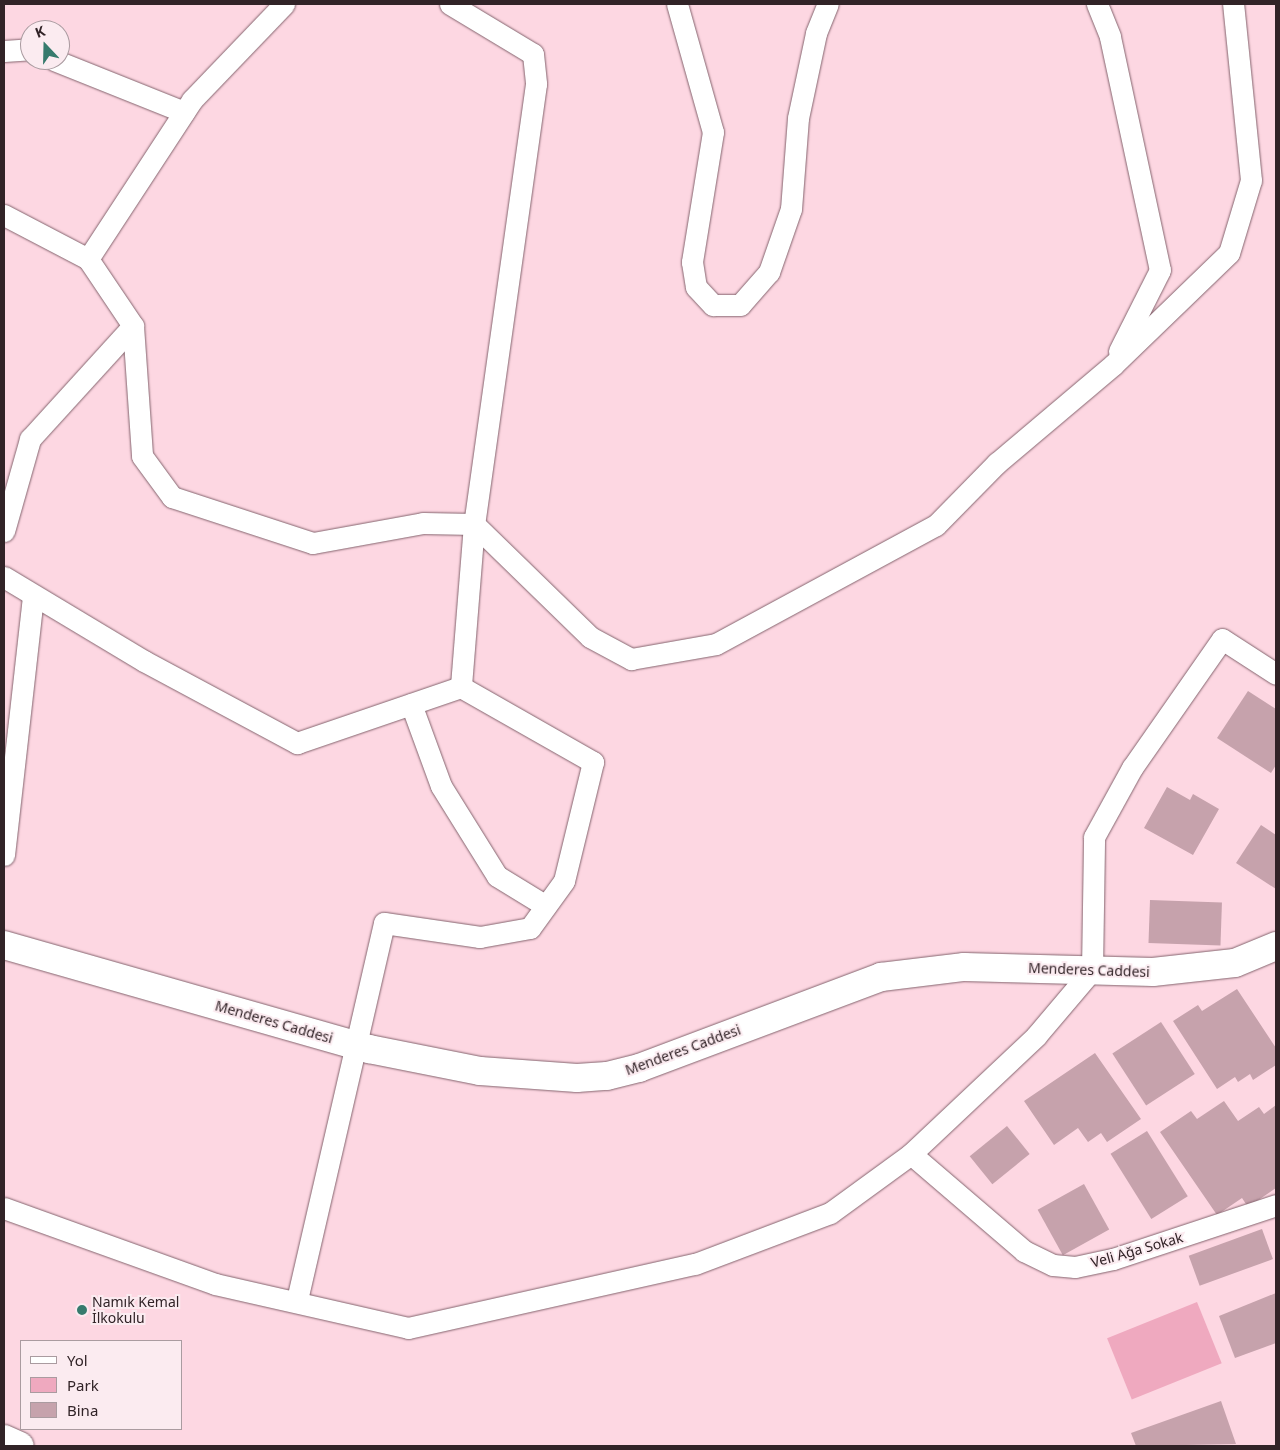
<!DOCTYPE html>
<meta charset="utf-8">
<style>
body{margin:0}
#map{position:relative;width:1280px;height:1450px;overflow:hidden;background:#fdd7e2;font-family:"Noto Sans",sans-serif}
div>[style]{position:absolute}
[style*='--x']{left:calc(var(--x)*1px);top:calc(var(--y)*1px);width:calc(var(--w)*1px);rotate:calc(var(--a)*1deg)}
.green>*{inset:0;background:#efa9bf;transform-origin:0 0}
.building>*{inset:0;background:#c6a2ac;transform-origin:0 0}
.roads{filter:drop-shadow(0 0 1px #84646e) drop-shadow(0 0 1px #84646e)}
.street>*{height:21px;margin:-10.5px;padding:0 10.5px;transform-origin:10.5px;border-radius:10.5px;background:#fff}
.secondary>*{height:28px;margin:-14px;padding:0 14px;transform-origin:14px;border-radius:14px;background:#fff}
.dots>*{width:14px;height:14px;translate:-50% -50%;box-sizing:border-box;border:2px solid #fbebf0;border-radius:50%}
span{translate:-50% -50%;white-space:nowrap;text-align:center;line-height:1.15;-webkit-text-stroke:4px #fbebf0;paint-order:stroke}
.street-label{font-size:14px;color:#312327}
.poi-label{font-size:14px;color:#312327}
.left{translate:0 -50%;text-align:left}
.frame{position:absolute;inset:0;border:5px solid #312327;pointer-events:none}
.legend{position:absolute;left:20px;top:1340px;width:162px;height:90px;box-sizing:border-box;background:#fbebf0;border:1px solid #aa9ba0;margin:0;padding:6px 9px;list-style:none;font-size:15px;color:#312327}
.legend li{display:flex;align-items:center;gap:10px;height:25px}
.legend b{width:25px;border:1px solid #aa9ba0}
.north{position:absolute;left:20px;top:20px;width:50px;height:50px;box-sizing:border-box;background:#fbebf0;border:1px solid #aa9ba0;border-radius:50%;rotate:339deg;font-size:14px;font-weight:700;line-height:20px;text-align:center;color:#312327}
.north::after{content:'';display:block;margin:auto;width:18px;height:22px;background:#377a6d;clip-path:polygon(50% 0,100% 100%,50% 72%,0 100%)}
</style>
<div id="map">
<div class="green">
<div style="left:1197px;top:1302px;width:66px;height:97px;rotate:68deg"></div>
</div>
<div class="building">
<div style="clip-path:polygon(1248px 691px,1276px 709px,1276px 765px,1271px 773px,1217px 738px)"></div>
<div style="clip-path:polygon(1167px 787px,1190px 800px,1193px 794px,1219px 809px,1193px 855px,1144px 828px)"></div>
<div style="clip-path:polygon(1261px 825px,1276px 835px,1276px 889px,1236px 863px)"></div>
<div style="left:1150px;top:900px;width:72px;height:43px;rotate:2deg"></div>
<div style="clip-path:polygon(1237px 989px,1276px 1048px,1276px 1065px,1253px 1080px,1250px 1074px,1238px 1082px,1235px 1077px,1217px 1089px,1173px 1021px,1198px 1005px,1202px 1011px)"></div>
<div style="left:1161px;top:1022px;width:62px;height:58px;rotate:57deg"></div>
<div style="clip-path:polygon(1095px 1053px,1141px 1119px,1107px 1142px,1101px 1133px,1088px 1142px,1078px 1128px,1054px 1145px,1024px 1101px)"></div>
<div style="clip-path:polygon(1224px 1101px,1238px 1121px,1259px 1107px,1264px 1114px,1276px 1105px,1276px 1188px,1248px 1207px,1242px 1198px,1217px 1215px,1160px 1132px,1191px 1111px,1197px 1119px)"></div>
<div style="left:1007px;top:1126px;width:36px;height:48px;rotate:51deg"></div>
<div style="left:1147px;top:1131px;width:77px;height:43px;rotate:58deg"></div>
<div style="left:1084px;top:1184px;width:52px;height:53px;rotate:61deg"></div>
<div style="left:1262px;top:1229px;width:32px;height:78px;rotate:70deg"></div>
<div style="clip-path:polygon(1276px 1293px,1276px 1343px,1235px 1358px,1219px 1316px)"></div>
<div style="clip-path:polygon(1221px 1401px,1236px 1444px,1136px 1446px,1131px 1433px)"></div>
</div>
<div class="roads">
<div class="street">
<div style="--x:450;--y:4;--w:97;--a:31.1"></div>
<div style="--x:533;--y:54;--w:30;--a:84"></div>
<div style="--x:536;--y:84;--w:444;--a:98"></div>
<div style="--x:474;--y:524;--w:164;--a:94.6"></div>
<div style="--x:677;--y:4;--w:133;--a:74.3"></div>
<div style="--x:713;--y:132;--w:132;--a:99.2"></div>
<div style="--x:692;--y:262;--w:25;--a:81"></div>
<div style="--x:696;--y:287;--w:25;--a:47"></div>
<div style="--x:713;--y:305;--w:27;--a:0"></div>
<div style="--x:740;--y:305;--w:44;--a:-48.7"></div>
<div style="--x:769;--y:272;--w:67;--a:-70.8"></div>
<div style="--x:791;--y:209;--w:91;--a:-85.6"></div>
<div style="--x:798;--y:118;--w:87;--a:-78"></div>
<div style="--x:816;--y:33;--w:31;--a:-68"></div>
<div style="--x:1097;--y:4;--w:35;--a:68"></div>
<div style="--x:1110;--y:37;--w:238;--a:77.9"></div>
<div style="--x:1160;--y:270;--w:91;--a:116.8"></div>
<div style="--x:4;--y:51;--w:26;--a:-4"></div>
<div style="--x:54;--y:60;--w:140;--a:21.8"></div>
<div style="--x:4;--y:215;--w:95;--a:27.6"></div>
<div style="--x:88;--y:259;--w:81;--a:56.1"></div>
<div style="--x:133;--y:326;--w:130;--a:86"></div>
<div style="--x:142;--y:456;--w:51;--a:53.8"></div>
<div style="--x:172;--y:497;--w:148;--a:18.1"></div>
<div style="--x:313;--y:543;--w:112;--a:-10.3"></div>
<div style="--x:423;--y:523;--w:51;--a:1.1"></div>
<div style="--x:474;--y:524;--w:162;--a:44.2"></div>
<div style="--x:590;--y:637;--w:47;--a:28.2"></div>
<div style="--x:631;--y:659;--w:86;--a:-10"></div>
<div style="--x:716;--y:644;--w:250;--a:-28.4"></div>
<div style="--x:936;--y:525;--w:87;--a:-45.5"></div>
<div style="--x:997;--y:463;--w:152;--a:-40.2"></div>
<div style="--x:1113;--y:365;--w:161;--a:-44"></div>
<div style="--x:1229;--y:253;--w:76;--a:-73.2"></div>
<div style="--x:1251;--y:180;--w:177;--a:-95.8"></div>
<div style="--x:88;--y:259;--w:190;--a:-56.8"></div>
<div style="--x:192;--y:100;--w:133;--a:-46.2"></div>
<div style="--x:4;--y:531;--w:96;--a:-74.2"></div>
<div style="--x:30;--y:439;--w:153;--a:-47.7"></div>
<div style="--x:4;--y:577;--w:163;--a:31"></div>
<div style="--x:144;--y:661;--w:174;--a:28.2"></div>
<div style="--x:297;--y:743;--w:173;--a:-18.9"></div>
<div style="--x:461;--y:687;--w:152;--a:29.6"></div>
<div style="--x:593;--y:762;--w:122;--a:103.7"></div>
<div style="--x:564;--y:881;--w:58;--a:125.9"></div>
<div style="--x:530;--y:928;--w:51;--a:169.8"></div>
<div style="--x:480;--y:937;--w:97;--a:-171.7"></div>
<div style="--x:384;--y:923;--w:388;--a:103"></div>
<div style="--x:411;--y:704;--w:87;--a:69.9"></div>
<div style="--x:441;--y:786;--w:106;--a:58.1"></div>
<div style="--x:497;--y:876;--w:57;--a:31.5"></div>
<div style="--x:4;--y:855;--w:261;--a:-83.6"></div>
<div style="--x:911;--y:1154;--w:149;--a:40.6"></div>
<div style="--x:1024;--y:1251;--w:32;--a:26"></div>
<div style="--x:1053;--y:1265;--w:22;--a:5"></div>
<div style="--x:1075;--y:1267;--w:39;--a:-12"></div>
<div style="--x:1113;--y:1259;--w:172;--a:-18.3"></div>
<div style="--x:4;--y:1208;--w:224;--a:19.8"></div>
<div style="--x:215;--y:1284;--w:198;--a:12.8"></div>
<div style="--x:408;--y:1328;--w:294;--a:-12.6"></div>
<div style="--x:695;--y:1264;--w:144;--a:-20.7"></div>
<div style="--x:830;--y:1213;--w:100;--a:-36.1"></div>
<div style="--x:911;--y:1154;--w:172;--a:-43.3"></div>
<div style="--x:1036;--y:1036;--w:87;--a:-49.7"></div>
<div style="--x:1092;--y:970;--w:133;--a:-89.1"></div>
<div style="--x:1094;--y:837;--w:79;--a:-61.2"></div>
<div style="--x:1132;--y:768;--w:157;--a:-55.1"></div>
<div style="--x:1222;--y:639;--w:64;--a:32.9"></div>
</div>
<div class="secondary">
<div style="--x:4;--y:945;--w:380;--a:15.9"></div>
<div style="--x:369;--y:1049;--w:113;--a:11.2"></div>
<div style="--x:480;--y:1071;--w:97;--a:4.1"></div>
<div style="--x:577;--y:1078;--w:30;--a:-4"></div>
<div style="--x:607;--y:1076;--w:33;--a:-14"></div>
<div style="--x:639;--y:1068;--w:259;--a:-20.6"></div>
<div style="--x:881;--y:977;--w:84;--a:-6.9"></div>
<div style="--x:964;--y:967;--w:189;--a:1.5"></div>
<div style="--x:1153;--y:972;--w:82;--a:-6.3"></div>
<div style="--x:1235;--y:963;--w:44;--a:-22.5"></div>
<div style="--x:4;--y:1439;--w:17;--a:24"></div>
</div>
</div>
<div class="dots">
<div style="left:82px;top:1310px;background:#377a6d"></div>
</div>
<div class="street-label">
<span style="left:1089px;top:970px;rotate:2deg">Menderes Caddesi</span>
<span style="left:274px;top:1022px;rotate:16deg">Menderes Caddesi</span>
<span style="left:683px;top:1050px;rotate:-20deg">Menderes Caddesi</span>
<span style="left:1137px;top:1250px;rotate:-16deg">Veli Ağa Sokak</span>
</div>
<div class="poi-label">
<span class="left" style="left:92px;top:1310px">Namık Kemal<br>İlkokulu</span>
</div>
<div class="frame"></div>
<ul class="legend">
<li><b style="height:6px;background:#fff"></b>Yol</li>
<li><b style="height:14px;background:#efa9bf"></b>Park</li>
<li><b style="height:14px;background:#c6a2ac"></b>Bina</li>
</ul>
<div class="north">K</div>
</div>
